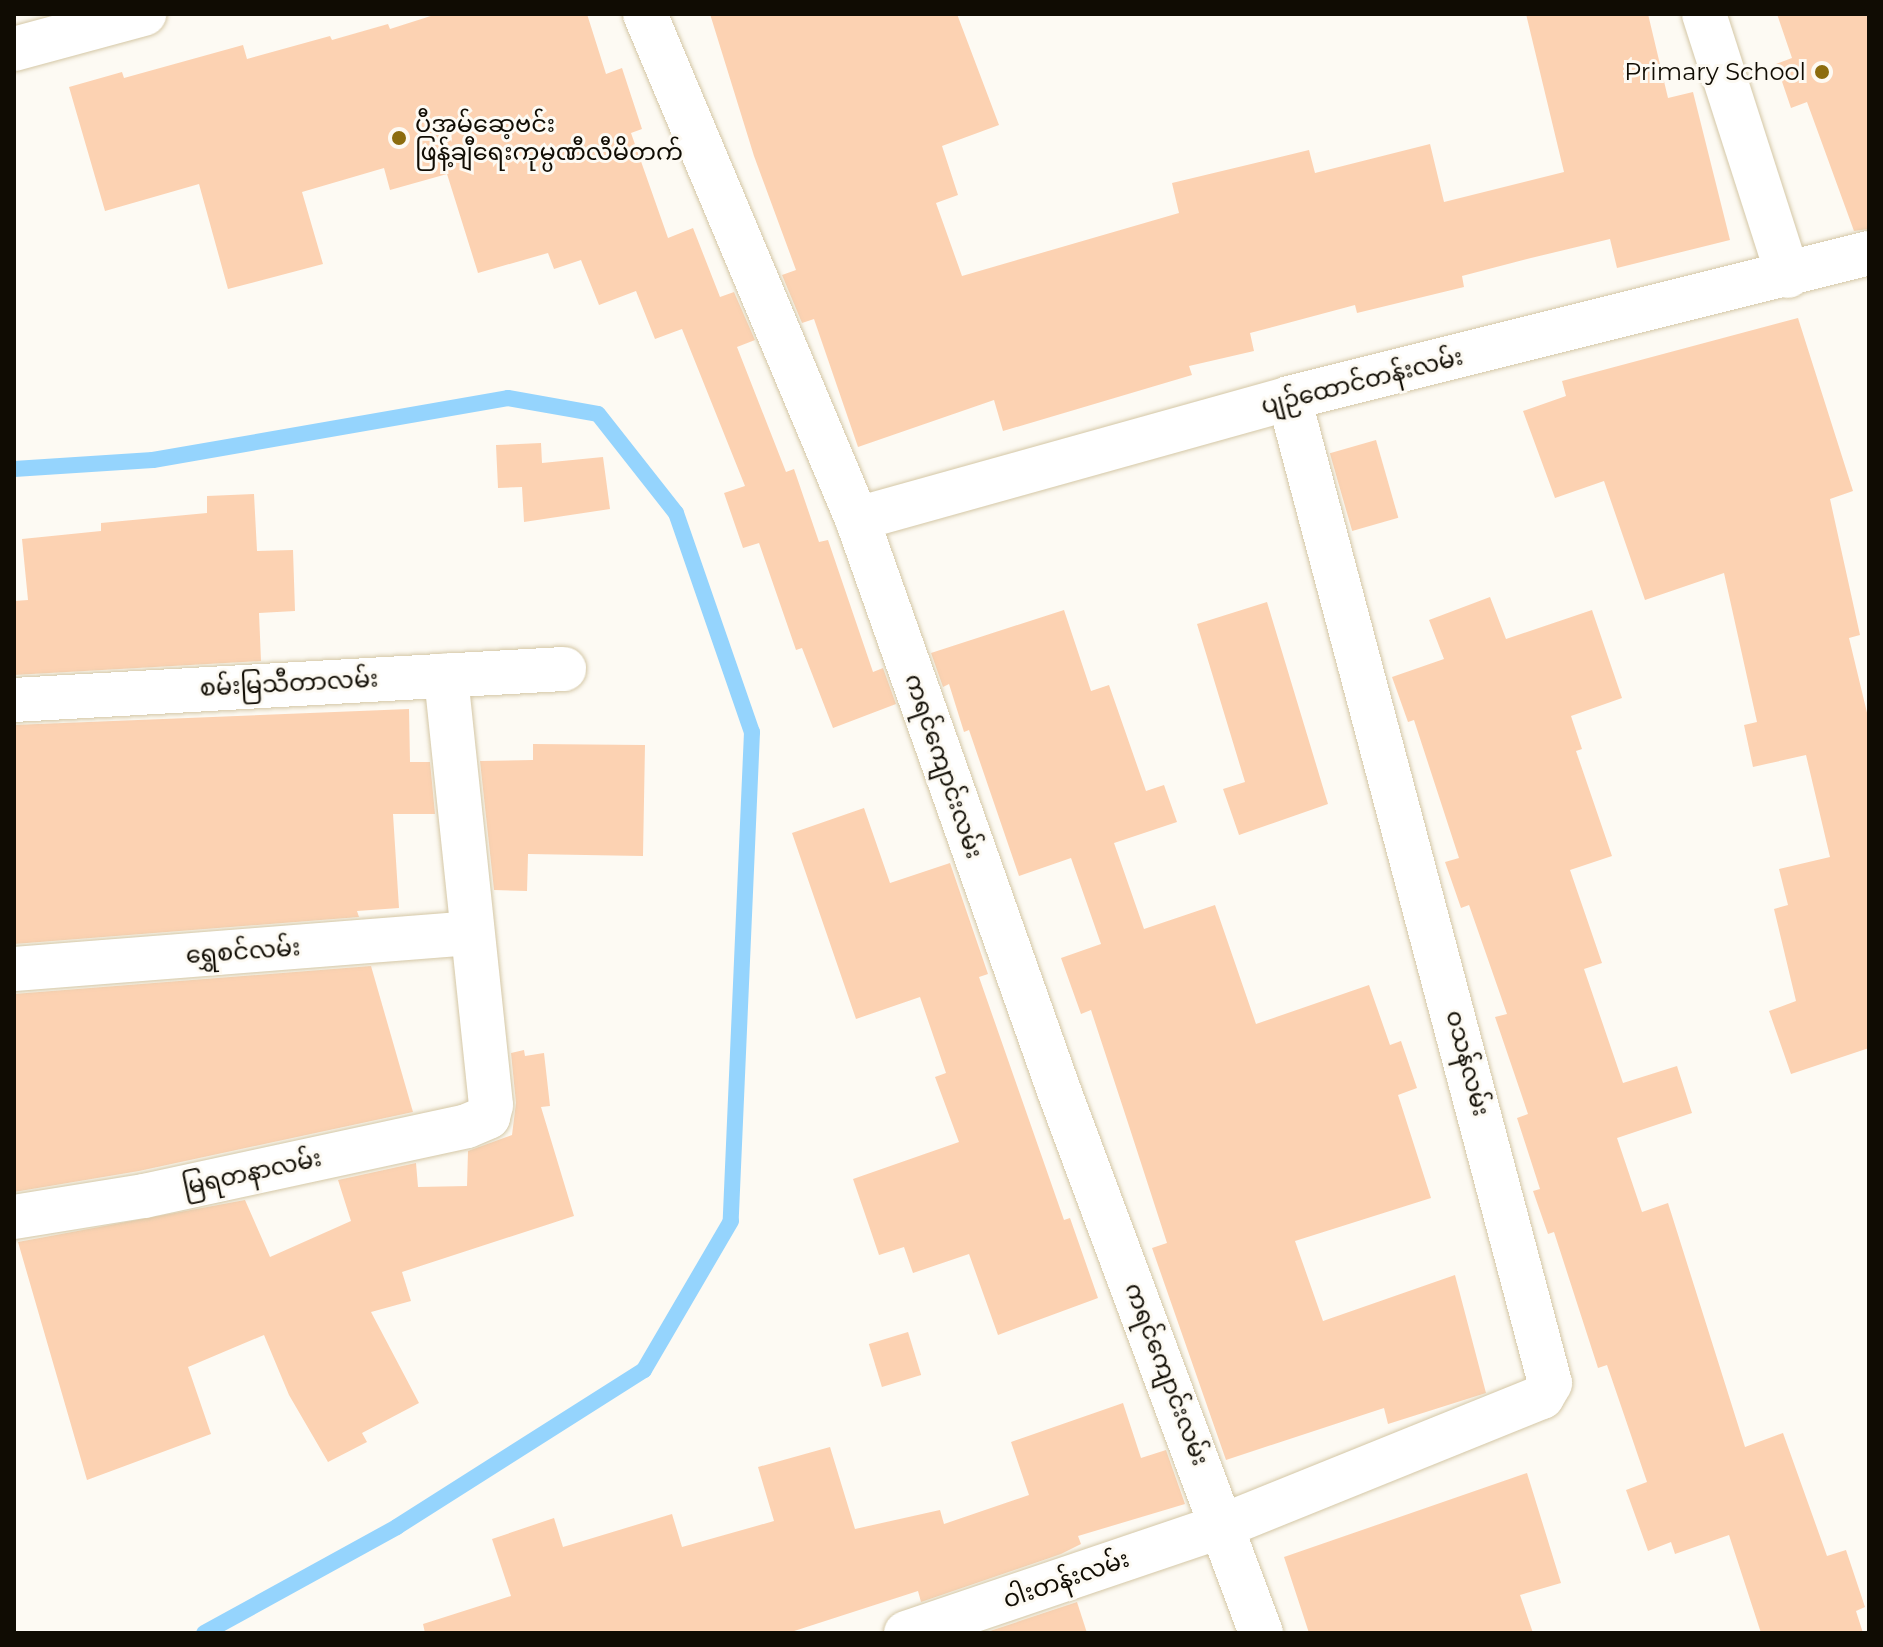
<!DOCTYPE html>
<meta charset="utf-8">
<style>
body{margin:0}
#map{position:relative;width:1883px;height:1647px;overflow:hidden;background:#fdfaf3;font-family:Montserrat,"Noto Sans Myanmar",sans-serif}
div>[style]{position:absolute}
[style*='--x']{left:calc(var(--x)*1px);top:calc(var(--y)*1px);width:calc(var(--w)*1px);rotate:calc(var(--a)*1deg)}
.stream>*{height:16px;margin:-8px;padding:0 8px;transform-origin:8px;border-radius:8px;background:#95d4fd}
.building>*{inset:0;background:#fcd2b2;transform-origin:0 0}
.roads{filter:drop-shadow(0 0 2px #d4c7a6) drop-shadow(0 0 2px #d4c7a6)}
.minor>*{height:44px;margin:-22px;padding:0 22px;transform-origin:22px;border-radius:22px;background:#fff}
.tertiary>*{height:44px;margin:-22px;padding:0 22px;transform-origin:22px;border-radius:22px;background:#fff}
.dots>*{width:22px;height:22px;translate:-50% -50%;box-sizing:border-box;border:4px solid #fdfaf3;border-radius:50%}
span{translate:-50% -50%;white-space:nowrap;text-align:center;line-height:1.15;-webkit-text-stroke:6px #fdfaf3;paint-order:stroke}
.poi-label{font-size:24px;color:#100c03}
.right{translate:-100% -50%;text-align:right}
.left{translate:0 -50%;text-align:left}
.street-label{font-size:24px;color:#100c03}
.frame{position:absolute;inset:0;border:16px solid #100c03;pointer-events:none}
</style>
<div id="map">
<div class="stream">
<div style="--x:14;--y:469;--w:139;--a:-3.7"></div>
<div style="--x:153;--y:460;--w:360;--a:-9.9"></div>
<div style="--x:508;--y:398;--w:91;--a:10.1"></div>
<div style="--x:598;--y:414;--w:126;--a:51.8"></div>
<div style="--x:676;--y:513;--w:232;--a:70.9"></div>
<div style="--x:752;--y:732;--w:489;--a:92.5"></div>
<div style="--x:731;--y:1221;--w:173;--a:120.3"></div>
<div style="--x:644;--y:1370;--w:293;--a:147.6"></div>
<div style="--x:397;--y:1527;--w:220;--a:151.2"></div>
</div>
<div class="building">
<div style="clip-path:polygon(437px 14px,587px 14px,606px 74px,622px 68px,642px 129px,631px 133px,668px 238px,693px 228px,720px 297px,734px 292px,755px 340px,737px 347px,786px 472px,794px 469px,819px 542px,828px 540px,873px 672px,883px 668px,896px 704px,833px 728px,802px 648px,796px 650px,759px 543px,743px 548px,724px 493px,745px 486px,682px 329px,655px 339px,636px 291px,599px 305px,581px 260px,554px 269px,548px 253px,478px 273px,447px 174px,390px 190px,384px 168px,302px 192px,323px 264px,228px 289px,199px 184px,105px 211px,69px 87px,122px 72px,124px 78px,243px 45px,247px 59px,330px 36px,332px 40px,388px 24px,390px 29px)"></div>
<div style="clip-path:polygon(710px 14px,957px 14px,999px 125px,942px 146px,958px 195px,936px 203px,962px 276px,1179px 213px,1172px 183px,1309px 150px,1315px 173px,1430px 144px,1444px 202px,1564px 172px,1526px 14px,1648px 14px,1668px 98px,1693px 92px,1730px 240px,1617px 268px,1610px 239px,1531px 258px,1462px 276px,1464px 287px,1357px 313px,1355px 305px,1250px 333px,1254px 351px,1189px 366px,1192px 375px,1003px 431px,994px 400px,858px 447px,814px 319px,802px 323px,782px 275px,796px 270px,754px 156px)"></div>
<div style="clip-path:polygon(1777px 14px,1869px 14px,1869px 229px,1854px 231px,1807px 102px,1791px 108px,1776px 64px,1792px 58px)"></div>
<div style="clip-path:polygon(1798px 318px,1853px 491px,1830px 499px,1860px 635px,1849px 638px,1869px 721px,1869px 1048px,1791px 1074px,1769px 1011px,1796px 1001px,1774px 909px,1788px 905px,1779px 869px,1830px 857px,1806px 755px,1753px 767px,1744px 725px,1757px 722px,1724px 573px,1645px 600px,1604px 481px,1555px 498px,1523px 411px,1566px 396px,1562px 381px)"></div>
<div style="left:1376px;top:440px;width:81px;height:48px;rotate:74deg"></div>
<div style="clip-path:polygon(541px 443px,542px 463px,603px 457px,610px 509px,524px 522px,522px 487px,498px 488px,496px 445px)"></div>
<div style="clip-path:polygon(254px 494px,257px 551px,293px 550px,295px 611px,259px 613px,261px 661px,14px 675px,14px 601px,28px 600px,22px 539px,101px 531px,101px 523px,207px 513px,207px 496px)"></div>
<div style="clip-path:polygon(1490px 597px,1506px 639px,1592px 610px,1622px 698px,1571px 716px,1582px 749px,1576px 751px,1612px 856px,1570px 870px,1602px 963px,1584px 969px,1623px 1083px,1677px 1066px,1692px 1113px,1617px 1138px,1642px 1212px,1668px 1203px,1745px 1447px,1783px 1433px,1827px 1556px,1846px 1550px,1865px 1607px,1856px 1611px,1863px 1633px,1761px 1633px,1729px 1535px,1675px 1554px,1671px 1542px,1648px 1551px,1626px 1490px,1647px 1482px,1607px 1365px,1598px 1368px,1554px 1232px,1548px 1234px,1533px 1191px,1540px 1189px,1517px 1118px,1528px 1114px,1495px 1017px,1507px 1014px,1469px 905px,1461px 908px,1445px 862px,1459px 858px,1414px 720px,1408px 722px,1392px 677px,1444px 659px,1429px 620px)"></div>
<div style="clip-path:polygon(1267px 602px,1328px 804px,1239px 835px,1223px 789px,1245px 782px,1197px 624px)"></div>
<div style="clip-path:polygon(1064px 610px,1091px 691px,1109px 685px,1146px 791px,1164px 785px,1177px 822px,1114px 843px,1144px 929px,1215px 905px,1256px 1024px,1369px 985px,1390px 1045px,1401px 1041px,1417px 1088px,1398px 1095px,1431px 1198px,1295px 1241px,1323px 1321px,1455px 1275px,1486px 1393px,1388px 1424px,1384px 1408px,1226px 1460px,1152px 1248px,1167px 1243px,1129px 1126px,1091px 1010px,1081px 1014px,1061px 958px,1101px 944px,1071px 858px,1019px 876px,969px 730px,964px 732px,949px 684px,943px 687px,931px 653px)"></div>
<div style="clip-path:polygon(409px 709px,410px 762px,430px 762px,435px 814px,393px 814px,399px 908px,357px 911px,359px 917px,14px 944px,14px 725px)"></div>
<div style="clip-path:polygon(533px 744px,645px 745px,643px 856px,528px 854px,527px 891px,494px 890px,480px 761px,533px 760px)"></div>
<div style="clip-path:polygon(864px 808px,890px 883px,950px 863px,988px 974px,979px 977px,1064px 1220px,1070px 1218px,1098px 1298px,998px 1335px,969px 1254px,913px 1273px,904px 1247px,879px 1255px,853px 1179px,959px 1142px,935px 1077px,946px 1073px,920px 997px,856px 1019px,792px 833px)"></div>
<div style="clip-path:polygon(371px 966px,413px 1112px,139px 1171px,14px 1192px,14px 994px)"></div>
<div style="clip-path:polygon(524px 1050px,525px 1056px,544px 1053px,550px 1106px,541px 1107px,574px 1216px,402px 1272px,411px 1301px,371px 1312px,419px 1403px,362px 1433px,367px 1442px,328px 1462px,289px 1395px,264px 1335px,188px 1367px,211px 1434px,87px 1480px,18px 1242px,245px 1200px,270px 1257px,351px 1221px,338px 1180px,416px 1163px,418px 1187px,467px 1186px,468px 1151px,512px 1135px,516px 1103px,511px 1053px)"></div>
<div style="left:908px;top:1332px;width:45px;height:41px;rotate:73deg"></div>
<div style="clip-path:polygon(1123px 1403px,1141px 1458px,1166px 1450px,1185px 1504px,1078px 1536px,1081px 1544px,1061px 1554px,921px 1602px,918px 1591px,788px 1633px,425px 1633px,423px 1624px,511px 1596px,492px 1539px,554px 1518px,563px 1547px,672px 1514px,682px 1547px,774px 1521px,758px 1467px,830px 1447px,855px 1529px,940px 1510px,944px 1524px,1029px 1495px,1011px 1442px)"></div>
<div style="clip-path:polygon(1527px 1473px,1561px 1583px,1520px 1595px,1533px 1633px,1309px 1633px,1284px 1557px)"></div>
<div style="clip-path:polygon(1077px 1602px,1087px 1633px,984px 1633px)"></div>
</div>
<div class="roads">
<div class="minor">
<div style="--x:645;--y:14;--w:548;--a:67.23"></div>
<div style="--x:857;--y:519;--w:603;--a:70.54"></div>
<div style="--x:1058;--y:1088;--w:582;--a:69.57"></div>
<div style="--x:1704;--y:14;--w:275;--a:72.2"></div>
<div style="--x:857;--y:519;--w:449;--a:-15.6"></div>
<div style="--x:1289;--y:398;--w:598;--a:-14.04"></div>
<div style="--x:14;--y:700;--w:551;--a:-3.23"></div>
<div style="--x:14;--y:969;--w:458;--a:-4.5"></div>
<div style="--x:14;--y:1217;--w:132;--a:-9.2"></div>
<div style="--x:144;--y:1196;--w:330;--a:-12.2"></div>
<div style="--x:467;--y:1126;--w:23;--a:-23"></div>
<div style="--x:488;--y:1117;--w:12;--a:-76"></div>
<div style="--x:491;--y:1105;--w:432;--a:-96"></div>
<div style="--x:906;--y:1633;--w:337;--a:-18.7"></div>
<div style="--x:1225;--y:1525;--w:342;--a:-22"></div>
<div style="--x:1542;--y:1397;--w:16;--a:-60"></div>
<div style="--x:1550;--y:1383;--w:1019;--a:-104.84"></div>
</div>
<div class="tertiary">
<div style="--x:14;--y:49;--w:135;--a:-15.1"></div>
</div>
</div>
<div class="dots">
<div style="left:1822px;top:72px;background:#8c6c0e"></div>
<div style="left:399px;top:138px;background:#8c6c0e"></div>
</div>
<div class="poi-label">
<span class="right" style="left:1806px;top:72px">Primary School</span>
<span class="left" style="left:415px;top:138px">ပီအမ်ဆေ့ဗင်း<br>ဖြန့်ချီရေးကုမ္ပဏီလီမိတက်</span>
</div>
<div class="street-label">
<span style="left:1362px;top:381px;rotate:-14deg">ပျဉ်ထောင်တန်းလမ်း</span>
<span style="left:289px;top:683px;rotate:-3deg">စမ်းမြသီတာလမ်း</span>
<span style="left:944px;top:766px;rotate:71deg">ကရင်ကျောင်းလမ်း</span>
<span style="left:243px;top:951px;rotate:-4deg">ရွှေစင်လမ်း</span>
<span style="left:1468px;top:1063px;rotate:75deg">ဝသန်လမ်း</span>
<span style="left:252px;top:1172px;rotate:-12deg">မြရတနာလမ်း</span>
<span style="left:1167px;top:1374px;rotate:69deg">ကရင်ကျောင်းလမ်း</span>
<span style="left:1066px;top:1579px;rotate:-19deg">ဝါးတန်းလမ်း</span>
</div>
<div class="frame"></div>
</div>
